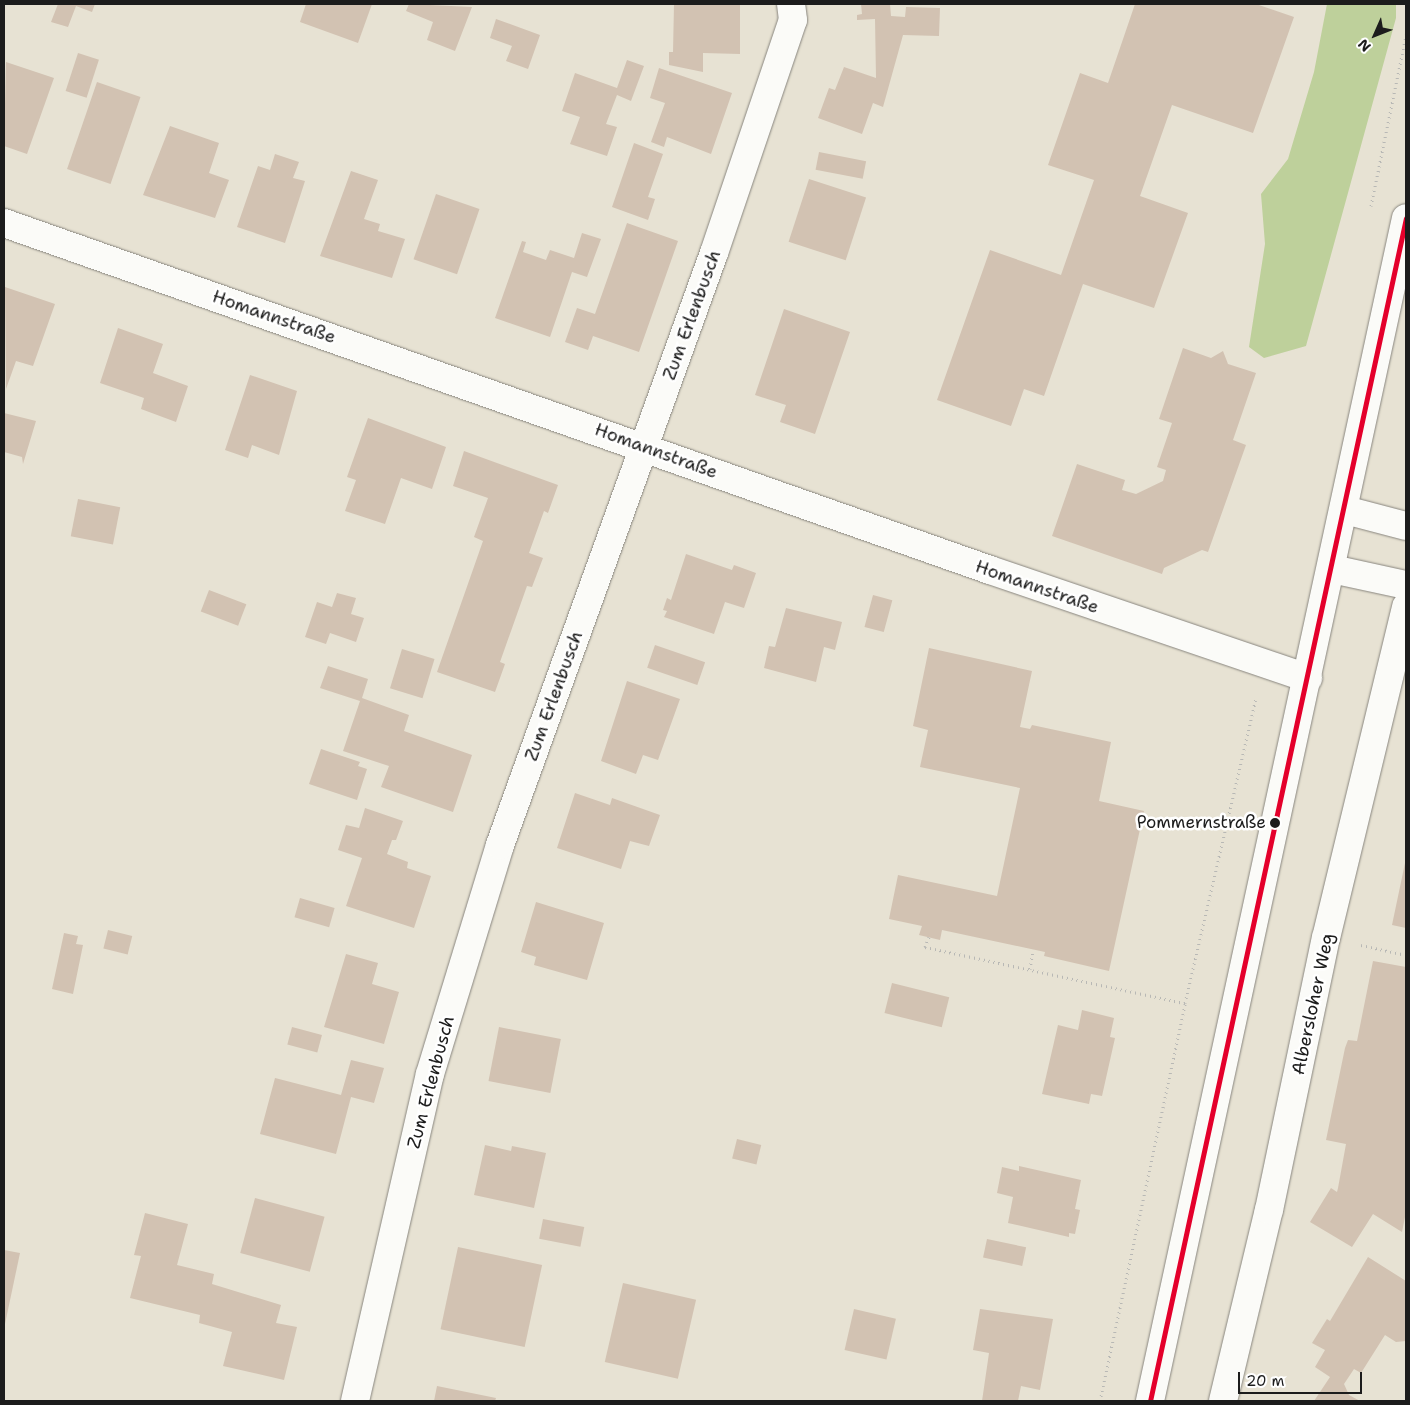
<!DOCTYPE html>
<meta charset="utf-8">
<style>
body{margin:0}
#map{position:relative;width:1410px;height:1405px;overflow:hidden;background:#e7e2d3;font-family:"Shantell Sans",sans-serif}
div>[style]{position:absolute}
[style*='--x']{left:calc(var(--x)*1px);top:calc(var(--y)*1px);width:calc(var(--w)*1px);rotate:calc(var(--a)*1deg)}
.green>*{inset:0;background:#bed09b}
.building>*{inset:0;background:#d2c2b2;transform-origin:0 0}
.path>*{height:3px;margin-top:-1.5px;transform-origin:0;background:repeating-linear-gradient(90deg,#b8b8b5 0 1px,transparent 0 5px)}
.roads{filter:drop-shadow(0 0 1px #88857e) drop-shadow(0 0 1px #88857e)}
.street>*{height:28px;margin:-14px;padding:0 14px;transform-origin:14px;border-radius:14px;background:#fbfbf8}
.secondary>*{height:28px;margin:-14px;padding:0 14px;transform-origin:14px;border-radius:14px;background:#fbfbf8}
.bus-1>*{height:5px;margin:-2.5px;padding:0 2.5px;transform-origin:2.5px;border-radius:2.5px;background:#e4002b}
.dots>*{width:14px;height:14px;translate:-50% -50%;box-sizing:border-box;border:2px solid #fff;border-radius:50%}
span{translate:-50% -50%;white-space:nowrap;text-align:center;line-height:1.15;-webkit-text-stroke:5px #fff;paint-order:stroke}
.bus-label{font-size:17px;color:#1c1c1c}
.right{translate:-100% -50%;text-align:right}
.street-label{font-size:18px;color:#1c1c1c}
.frame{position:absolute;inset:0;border:5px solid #1c1c1c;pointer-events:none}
.north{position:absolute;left:1350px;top:10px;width:50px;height:50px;-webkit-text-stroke:4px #fff;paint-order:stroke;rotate:226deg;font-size:14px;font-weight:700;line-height:20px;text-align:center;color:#1c1c1c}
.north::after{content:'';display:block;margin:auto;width:18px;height:22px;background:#1c1c1c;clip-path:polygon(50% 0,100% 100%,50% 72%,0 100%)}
.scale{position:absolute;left:1238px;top:1372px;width:124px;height:22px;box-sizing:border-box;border:2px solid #1c1c1c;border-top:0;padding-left:6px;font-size:15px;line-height:18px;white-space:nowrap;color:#1c1c1c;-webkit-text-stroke:4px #fff;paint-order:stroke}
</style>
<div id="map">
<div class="green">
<div style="clip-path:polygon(1327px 4px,1396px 4px,1396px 18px,1306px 346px,1264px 358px,1249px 347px,1265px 244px,1261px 194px,1288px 159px,1314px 72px)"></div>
</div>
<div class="building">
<div style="clip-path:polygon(58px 4px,95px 4px,92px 12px,76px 6px,68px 27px,51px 22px)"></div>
<div style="clip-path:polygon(306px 4px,372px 4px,358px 43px,300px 22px)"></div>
<div style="clip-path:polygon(409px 4px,472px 7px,455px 51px,427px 40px,433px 22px,406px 11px)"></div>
<div style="clip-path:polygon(674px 4px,740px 4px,740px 54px,703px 53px,703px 72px,669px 65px,669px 52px,673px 52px)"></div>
<div style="clip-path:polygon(861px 4px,890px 4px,891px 16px,905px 17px,906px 7px,940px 8px,939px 36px,903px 35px,883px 107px,873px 103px,862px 134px,818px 118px,829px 88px,835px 90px,844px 67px,876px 78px,875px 19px,857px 20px,857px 15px,862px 14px)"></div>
<div style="clip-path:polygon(1135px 4px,1256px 4px,1294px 17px,1253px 133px,1172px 105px,1140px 196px,1188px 213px,1154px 308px,1083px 284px,1044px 396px,1024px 389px,1011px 426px,937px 400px,990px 250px,1061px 275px,1094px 180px,1048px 165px,1080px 73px,1108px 83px)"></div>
<div style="clip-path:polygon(496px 19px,540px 35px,528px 69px,506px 61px,512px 46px,490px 38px)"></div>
<div style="left:78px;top:53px;width:22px;height:40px;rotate:18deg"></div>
<div style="clip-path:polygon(627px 60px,644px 66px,631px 101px,617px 95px,606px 124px,617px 127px,607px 156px,570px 144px,580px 117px,562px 111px,575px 73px,617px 88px)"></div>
<div style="clip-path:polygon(6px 62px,54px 78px,27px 154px,4px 146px)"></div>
<div style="clip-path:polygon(659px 68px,732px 93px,711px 154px,667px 137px,664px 147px,651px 142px,665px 103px,650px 98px)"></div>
<div style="left:97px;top:82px;width:46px;height:92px;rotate:19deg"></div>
<div style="clip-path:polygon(170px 126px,219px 143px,209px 173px,229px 180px,215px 218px,143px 195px)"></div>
<div style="clip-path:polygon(634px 143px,663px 154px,648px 197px,655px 199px,648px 220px,612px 207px)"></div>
<div style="left:819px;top:152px;width:48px;height:18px;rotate:11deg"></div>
<div style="clip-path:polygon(275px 154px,299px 162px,293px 178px,305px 181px,285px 243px,237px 227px,258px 166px,270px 170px)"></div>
<div style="clip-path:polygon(351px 171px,378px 180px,364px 219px,380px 224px,378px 231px,405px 239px,392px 278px,320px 256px)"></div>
<div style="left:809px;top:179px;width:60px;height:66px;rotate:18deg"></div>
<div style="left:436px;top:194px;width:46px;height:69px;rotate:19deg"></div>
<div style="clip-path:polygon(627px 223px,678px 241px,639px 352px,593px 336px,588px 350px,565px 342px,577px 308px,595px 314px)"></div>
<div style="clip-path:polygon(582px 233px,601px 239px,587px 277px,572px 272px,550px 337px,495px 318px,522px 241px,526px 242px,523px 252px,546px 260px,550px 250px,574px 258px)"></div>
<div style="clip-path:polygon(5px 287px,55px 304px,33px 366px,16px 361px,6px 389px)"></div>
<div style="clip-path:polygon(784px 309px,850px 332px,815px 434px,780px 422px,786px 405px,755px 395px)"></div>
<div style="clip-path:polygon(118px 328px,163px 344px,153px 373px,188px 386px,176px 422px,141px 409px,144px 398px,100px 383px)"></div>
<div style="clip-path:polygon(1183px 348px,1211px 358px,1223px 351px,1228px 364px,1256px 373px,1233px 440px,1246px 445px,1208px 552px,1202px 550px,1164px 568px,1162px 574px,1052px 536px,1077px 464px,1125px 480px,1122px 490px,1136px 494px,1163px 481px,1166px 470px,1157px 467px,1172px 423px,1159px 419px)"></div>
<div style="clip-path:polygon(250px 375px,297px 391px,279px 455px,252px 445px,248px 458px,225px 450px)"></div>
<div style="clip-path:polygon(4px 413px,36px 421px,23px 464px,22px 457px,4px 452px)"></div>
<div style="clip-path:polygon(368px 418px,446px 447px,432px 489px,401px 478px,385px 524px,345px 511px,356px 480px,347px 477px)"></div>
<div style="clip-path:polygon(464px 451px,558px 485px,548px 513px,544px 511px,529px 553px,543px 558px,532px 587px,527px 586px,500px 662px,505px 664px,495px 692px,437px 672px,483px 541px,474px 537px,488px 498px,453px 486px)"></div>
<div style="left:78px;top:499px;width:43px;height:38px;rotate:11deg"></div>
<div style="clip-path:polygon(686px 554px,732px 570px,734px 565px,756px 573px,744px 608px,725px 602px,714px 634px,664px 617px,667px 611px,663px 610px,667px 598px,671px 600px)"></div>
<div style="left:209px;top:590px;width:40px;height:23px;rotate:21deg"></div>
<div style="clip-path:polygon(337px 593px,356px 598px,351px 614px,364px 618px,356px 642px,330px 633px,326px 644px,305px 637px,317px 602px,332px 607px)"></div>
<div style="left:873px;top:595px;width:20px;height:33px;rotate:15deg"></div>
<div style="clip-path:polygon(786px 608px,842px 622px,835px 650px,824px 647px,816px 682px,764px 668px,769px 646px,775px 647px)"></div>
<div style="left:655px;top:645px;width:53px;height:24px;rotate:19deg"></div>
<div style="clip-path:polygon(929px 648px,1032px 671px,1020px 727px,1030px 729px,1032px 725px,1111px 742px,1099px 801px,1144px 811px,1109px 971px,1044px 956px,1045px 952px,942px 930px,940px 940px,919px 935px,922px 926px,889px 919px,898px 875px,997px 896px,1020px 788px,920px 767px,928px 730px,913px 726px)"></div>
<div style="left:402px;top:649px;width:34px;height:41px;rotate:17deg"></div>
<div style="clip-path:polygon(328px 666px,368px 679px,362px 698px,409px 715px,404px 731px,472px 755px,453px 812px,381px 787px,389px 766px,343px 751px,360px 701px,320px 688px)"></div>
<div style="clip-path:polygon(627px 681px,680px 699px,658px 760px,643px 755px,636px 774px,601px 761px)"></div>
<div style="clip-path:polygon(321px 749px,360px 762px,358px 766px,367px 769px,357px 800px,309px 784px)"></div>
<div style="clip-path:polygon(575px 793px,610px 805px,612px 798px,660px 815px,649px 846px,630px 841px,621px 869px,557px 848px)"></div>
<div style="clip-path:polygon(365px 808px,403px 821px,396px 840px,392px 840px,387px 854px,408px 862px,407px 868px,431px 876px,414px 928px,346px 906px,362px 858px,338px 850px,346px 825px,359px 828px)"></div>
<div style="clip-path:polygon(1405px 863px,1406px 863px,1406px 928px,1392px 925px)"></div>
<div style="left:300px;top:898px;width:36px;height:20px;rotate:16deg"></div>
<div style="clip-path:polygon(536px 902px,604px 923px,587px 980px,534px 965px,536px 957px,521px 952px)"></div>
<div style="left:108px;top:930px;width:25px;height:19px;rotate:14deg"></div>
<div style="clip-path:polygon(64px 933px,78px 936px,76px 944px,83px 945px,73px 994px,52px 989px)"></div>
<div style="clip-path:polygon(346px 954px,378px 963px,372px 984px,399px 992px,384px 1044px,324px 1027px)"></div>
<div style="clip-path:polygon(1373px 961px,1406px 967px,1406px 1212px,1402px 1232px,1373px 1214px,1352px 1247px,1310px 1222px,1331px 1188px,1337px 1192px,1338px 1188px,1346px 1144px,1326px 1140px,1345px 1048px,1348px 1040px,1357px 1041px)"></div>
<div style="left:892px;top:983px;width:59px;height:31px;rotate:14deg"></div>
<div style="clip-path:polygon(1082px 1010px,1114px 1018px,1110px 1037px,1115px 1038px,1102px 1096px,1091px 1094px,1089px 1104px,1042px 1094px,1058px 1025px,1078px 1030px)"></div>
<div style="left:292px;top:1027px;width:31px;height:18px;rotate:15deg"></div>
<div style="left:499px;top:1027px;width:63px;height:55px;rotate:11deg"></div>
<div style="clip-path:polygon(351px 1060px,384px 1068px,374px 1103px,351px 1097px,336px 1154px,260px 1134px,275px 1078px,341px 1095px)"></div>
<div style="left:737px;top:1139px;width:25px;height:20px;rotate:14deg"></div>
<div style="clip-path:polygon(485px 1145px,511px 1151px,512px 1146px,546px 1153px,534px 1208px,474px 1195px)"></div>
<div style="clip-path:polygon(1019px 1166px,1081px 1180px,1075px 1209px,1080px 1210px,1075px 1234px,1069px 1233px,1069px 1237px,1008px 1223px,1013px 1197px,997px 1193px,1002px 1167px,1019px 1171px)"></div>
<div style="left:255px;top:1198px;width:72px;height:57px;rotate:15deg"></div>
<div style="clip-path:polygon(145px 1213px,188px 1224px,177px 1265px,214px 1274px,212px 1284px,281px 1305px,276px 1323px,297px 1327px,284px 1380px,223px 1366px,232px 1332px,199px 1323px,200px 1315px,130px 1298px,141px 1256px,134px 1255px)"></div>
<div style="left:543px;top:1219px;width:42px;height:20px;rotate:11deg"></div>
<div style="left:987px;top:1239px;width:40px;height:19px;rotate:12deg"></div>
<div style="left:458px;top:1247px;width:86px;height:84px;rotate:12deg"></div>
<div style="clip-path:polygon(4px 1250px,20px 1253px,5px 1324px,4px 1324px)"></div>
<div style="clip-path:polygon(1368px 1257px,1406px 1281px,1406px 1341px,1396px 1342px,1385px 1335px,1361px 1373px,1354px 1369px,1344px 1384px,1349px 1395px,1360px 1401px,1314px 1401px,1330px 1377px,1315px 1367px,1325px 1350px,1312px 1343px,1327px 1319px,1330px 1321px)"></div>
<div style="left:623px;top:1283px;width:75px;height:81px;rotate:13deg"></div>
<div style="left:854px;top:1309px;width:43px;height:42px;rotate:13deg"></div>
<div style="clip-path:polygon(980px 1309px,1053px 1319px,1040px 1390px,1021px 1386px,1018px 1401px,982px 1401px,989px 1353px,973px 1350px)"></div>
<div style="clip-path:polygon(437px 1386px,496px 1398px,495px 1401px,434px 1401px)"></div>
</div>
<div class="path">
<div style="--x:1371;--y:206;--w:175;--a:-78.4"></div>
<div style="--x:929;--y:937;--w:11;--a:112"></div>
<div style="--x:925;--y:947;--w:266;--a:12.2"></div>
<div style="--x:1361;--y:945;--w:46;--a:12.5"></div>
<div style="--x:1030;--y:969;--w:19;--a:-81"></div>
<div style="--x:1100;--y:1401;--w:407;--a:-77.9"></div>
<div style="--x:1185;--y:1003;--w:312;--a:-76.9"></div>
</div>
<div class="roads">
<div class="street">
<div style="--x:4;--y:223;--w:1045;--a:19.39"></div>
<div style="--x:990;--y:570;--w:336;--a:18.8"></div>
<div style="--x:1345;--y:510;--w:63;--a:14.7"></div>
<div style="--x:1332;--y:569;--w:76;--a:12.2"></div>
<div style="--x:355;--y:1401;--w:335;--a:-77.1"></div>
<div style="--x:430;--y:1074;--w:239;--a:-73"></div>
<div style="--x:500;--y:845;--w:629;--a:-70.13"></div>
<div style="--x:714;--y:253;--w:246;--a:-71.3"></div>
<div style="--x:793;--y:20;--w:16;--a:-97"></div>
<div style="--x:1223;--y:1401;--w:196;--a:-76.5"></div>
<div style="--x:1269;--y:1210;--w:278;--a:-78.2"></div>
<div style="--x:1326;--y:938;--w:341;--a:-76.4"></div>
</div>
<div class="secondary">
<div style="--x:1150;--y:1401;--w:1210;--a:-77.79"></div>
</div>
</div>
<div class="bus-1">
<div style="--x:1150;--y:1401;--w:1210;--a:-77.79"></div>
</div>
<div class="dots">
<div style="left:1275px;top:823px;background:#1c1c1c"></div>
</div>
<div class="bus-label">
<span class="right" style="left:1266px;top:823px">Pommernstraße</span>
</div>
<div class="street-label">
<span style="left:692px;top:315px;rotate:-70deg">Zum Erlenbusch</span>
<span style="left:274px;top:317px;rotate:19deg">Homannstraße</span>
<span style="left:656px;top:451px;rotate:20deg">Homannstraße</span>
<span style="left:1037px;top:587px;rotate:19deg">Homannstraße</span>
<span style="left:554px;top:696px;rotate:-70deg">Zum Erlenbusch</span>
<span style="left:1313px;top:1004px;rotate:-78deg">Albersloher Weg</span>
<span style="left:431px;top:1082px;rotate:-75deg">Zum Erlenbusch</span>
</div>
<div class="frame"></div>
<div class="north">N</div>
<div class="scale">20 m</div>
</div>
